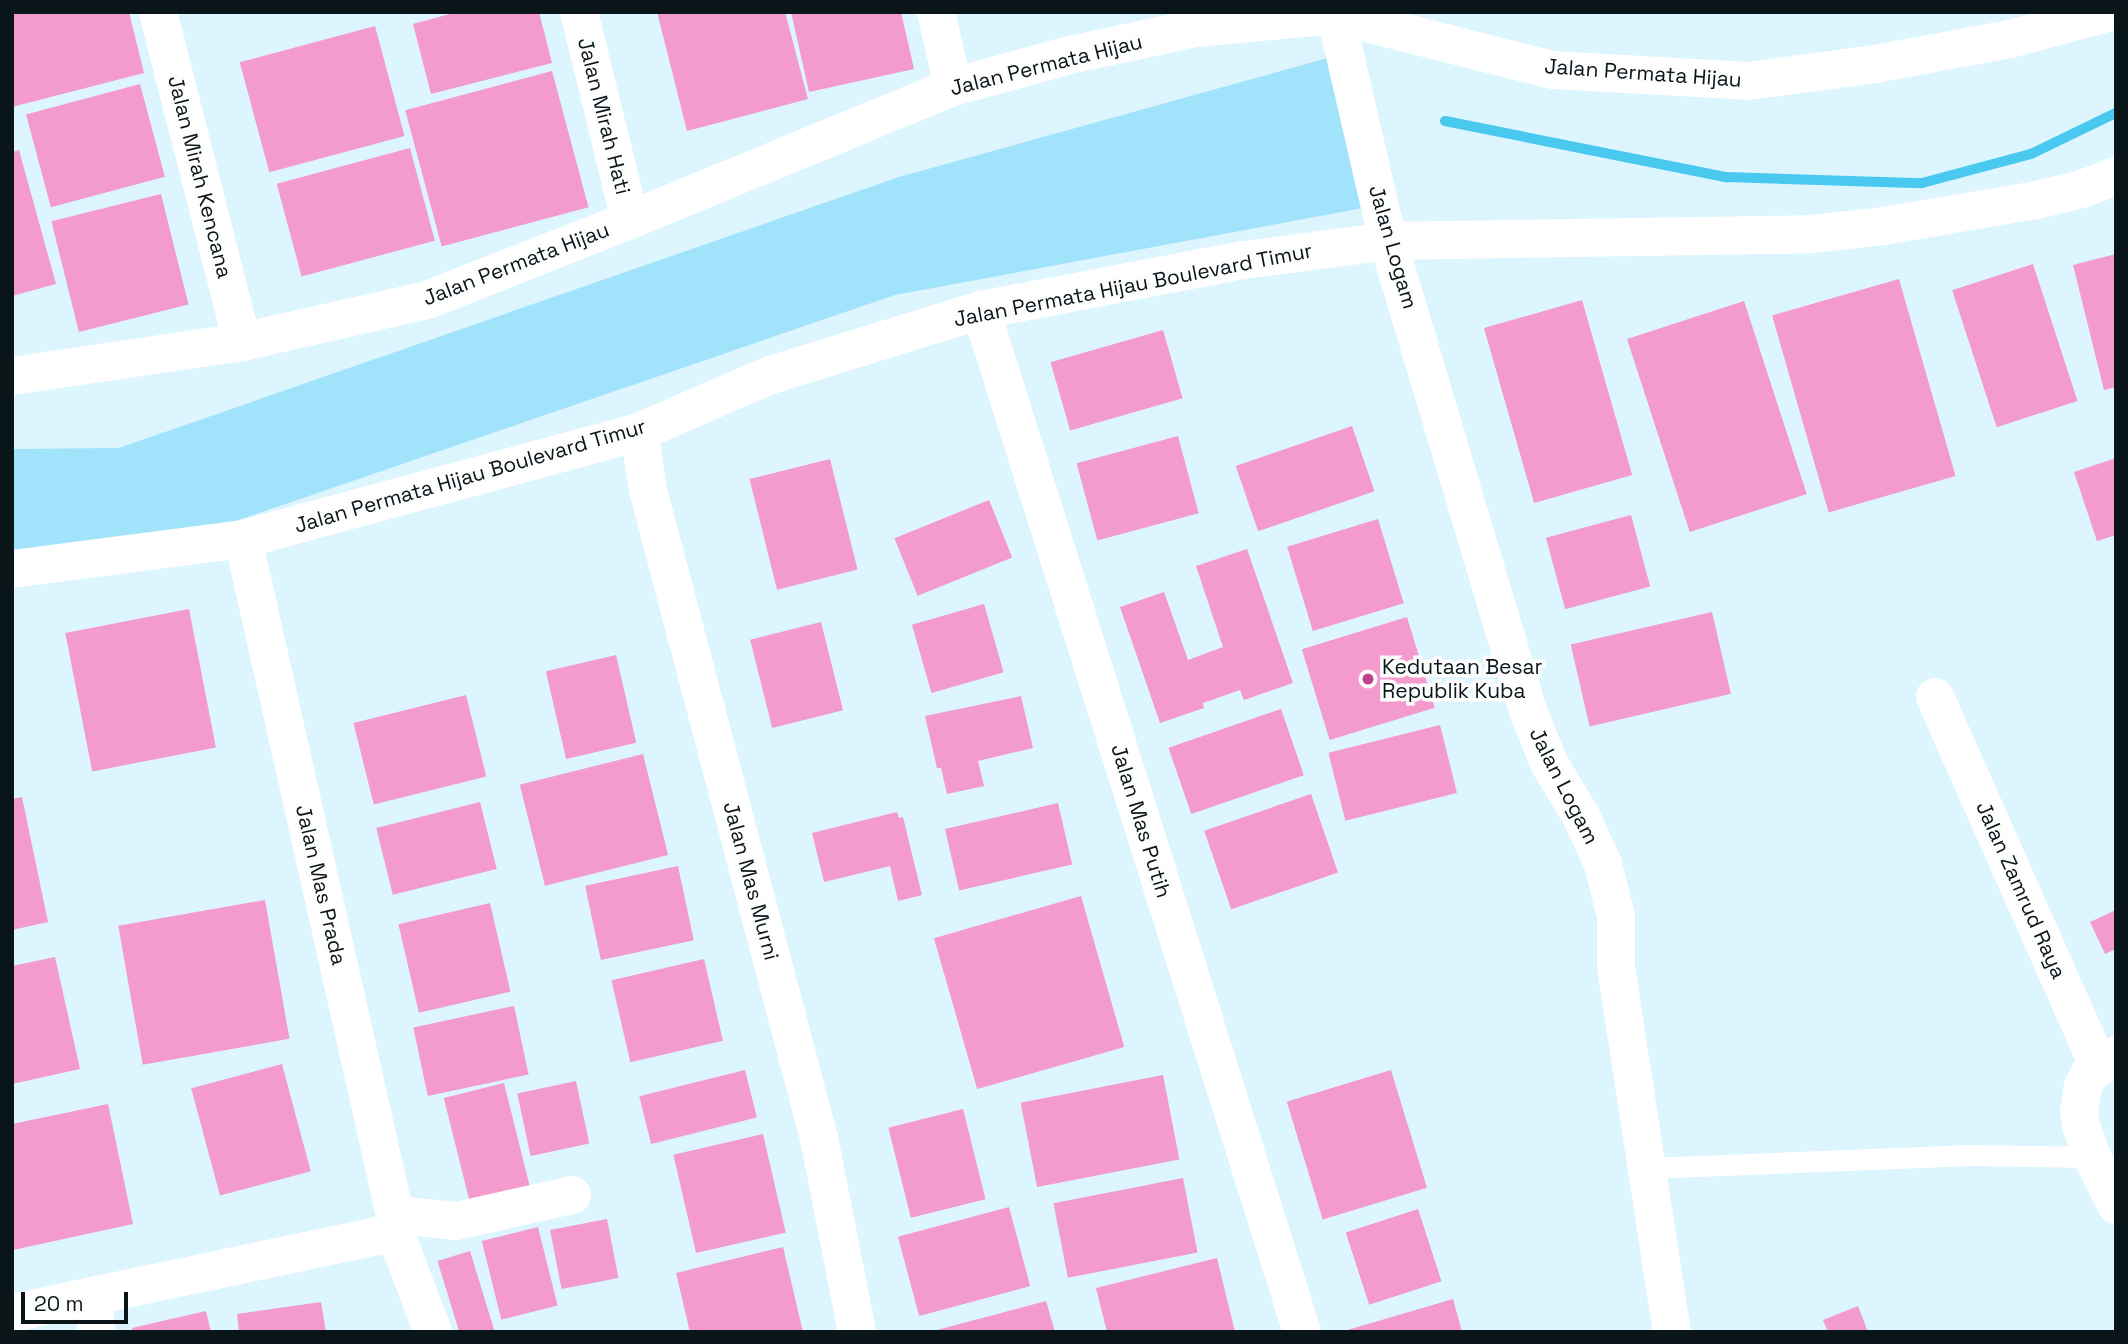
<!DOCTYPE html>
<style>
body{margin:0}
#map{position:relative;width:2128px;height:1344px;overflow:hidden;background:#dcf5fe;font-family:"Space Grotesk",sans-serif}
div>[style]{position:absolute}
[style*='--x']{left:calc(var(--x)*1px);top:calc(var(--y)*1px);width:calc(var(--w)*1px);rotate:calc(var(--a)*1deg)}
.green>*{inset:0;background:#a1e3fb}
.stream>*{height:10px;margin:-5px;padding:0 5px;transform-origin:5px;border-radius:5px;background:#49c9f0}
.building>*{inset:0;background:#f39bcd;transform-origin:0 0}
.lane>*{height:21px;margin:-10.5px;padding:0 10.5px;transform-origin:10.5px;border-radius:10.5px;background:#fff}
.street>*{height:38px;margin:-19px;padding:0 19px;transform-origin:19px;border-radius:19px;background:#fff}
.dots>*{width:19px;height:19px;translate:-50% -50%;box-sizing:border-box;border:4px solid #fdfdfd;border-radius:50%}
span{translate:-50% -50%;white-space:nowrap;text-align:center;line-height:1.15;-webkit-text-stroke:7px #fdfdfd;paint-order:stroke}
.street-label{font-size:21px;color:#0a1519}
.poi-label{font-size:21px;color:#0a1519}
.left{translate:0 -50%;text-align:left}
.frame{position:absolute;inset:0;border:14px solid #0a1519;pointer-events:none}
.scale{position:absolute;left:21px;top:1292px;width:107px;height:32px;box-sizing:border-box;border:4px solid #0a1519;border-top:0;padding-left:9px;font-size:21px;line-height:24px;white-space:nowrap;color:#0a1519;-webkit-text-stroke:5px #fdfdfd;paint-order:stroke}
</style>
<div id="map">
<div class="green">
<div style="clip-path:polygon(1331px 57px,1374px 206px,895px 295px,198px 534px,12px 562px,12px 449px,119px 448px,899px 177px)"></div>
</div>
<div class="stream">
<div style="--x:1445;--y:121;--w:287;--a:11.3"></div>
<div style="--x:1726;--y:177;--w:196;--a:1.8"></div>
<div style="--x:1922;--y:183;--w:113;--a:-14.9"></div>
<div style="--x:2031;--y:154;--w:94;--a:-25.8"></div>
</div>
<div class="building">
<div style="clip-path:polygon(12px 12px,129px 12px,144px 73px,12px 107px)"></div>
<div style="clip-path:polygon(457px 12px,539px 12px,552px 63px,431px 94px,413px 24px)"></div>
<div style="clip-path:polygon(657px 12px,785px 12px,808px 99px,687px 131px)"></div>
<div style="clip-path:polygon(791px 12px,901px 12px,914px 69px,809px 92px)"></div>
<div style="left:375px;top:26px;width:114px;height:140px;rotate:75deg"></div>
<div style="left:552px;top:71px;width:141px;height:152px;rotate:75deg"></div>
<div style="left:140px;top:84px;width:96px;height:118px;rotate:75deg"></div>
<div style="left:410px;top:148px;width:96px;height:138px;rotate:75deg"></div>
<div style="clip-path:polygon(19px 150px,56px 284px,12px 296px,12px 152px)"></div>
<div style="left:161px;top:194px;width:114px;height:113px;rotate:76deg"></div>
<div style="clip-path:polygon(2116px 254px,2116px 387px,2104px 390px,2073px 265px)"></div>
<div style="left:2033px;top:264px;width:144px;height:85px;rotate:72deg"></div>
<div style="left:1899px;top:279px;width:205px;height:132px;rotate:74deg"></div>
<div style="left:1582px;top:300px;width:182px;height:102px;rotate:74deg"></div>
<div style="left:1744px;top:301px;width:203px;height:123px;rotate:72deg"></div>
<div style="left:1163px;top:330px;width:71px;height:117px;rotate:74deg"></div>
<div style="left:1352px;top:426px;width:69px;height:123px;rotate:71deg"></div>
<div style="left:1178px;top:436px;width:80px;height:105px;rotate:75deg"></div>
<div style="clip-path:polygon(2116px 458px,2116px 535px,2097px 541px,2074px 472px)"></div>
<div style="left:830px;top:459px;width:114px;height:83px;rotate:76deg"></div>
<div style="left:989px;top:500px;width:62px;height:102px;rotate:68deg"></div>
<div style="left:1631px;top:515px;width:74px;height:88px;rotate:75deg"></div>
<div style="left:1378px;top:519px;width:88px;height:95px;rotate:73deg"></div>
<div style="clip-path:polygon(1247px 549px,1293px 683px,1244px 700px,1240px 690px,1203px 703px,1204px 708px,1160px 723px,1120px 607px,1164px 592px,1188px 660px,1223px 647px,1196px 566px)"></div>
<div style="left:984px;top:604px;width:71px;height:75px;rotate:74deg"></div>
<div style="left:189px;top:609px;width:141px;height:126px;rotate:79deg"></div>
<div style="left:1712px;top:612px;width:84px;height:145px;rotate:77deg"></div>
<div style="left:1407px;top:617px;width:95px;height:110px;rotate:73deg"></div>
<div style="left:821px;top:622px;width:91px;height:73px;rotate:76deg"></div>
<div style="left:616px;top:655px;width:90px;height:72px;rotate:77deg"></div>
<div style="left:466px;top:695px;width:84px;height:116px;rotate:76deg"></div>
<div style="clip-path:polygon(1021px 696px,1033px 748px,978px 761px,984px 786px,947px 794px,941px 768px,937px 768px,925px 716px)"></div>
<div style="left:1281px;top:709px;width:70px;height:119px;rotate:71deg"></div>
<div style="left:1440px;top:725px;width:70px;height:115px;rotate:76deg"></div>
<div style="left:643px;top:754px;width:104px;height:127px;rotate:76deg"></div>
<div style="left:1311px;top:794px;width:83px;height:113px;rotate:71deg"></div>
<div style="clip-path:polygon(22px 797px,48px 922px,12px 930px,12px 799px)"></div>
<div style="left:480px;top:802px;width:69px;height:107px;rotate:76deg"></div>
<div style="left:1058px;top:803px;width:63px;height:116px;rotate:77deg"></div>
<div style="clip-path:polygon(897px 812px,899px 818px,903px 817px,922px 895px,898px 901px,890px 866px,824px 882px,812px 833px)"></div>
<div style="left:678px;top:866px;width:76px;height:95px;rotate:78deg"></div>
<div style="left:1081px;top:896px;width:157px;height:153px;rotate:74deg"></div>
<div style="left:265px;top:900px;width:141px;height:149px;rotate:80deg"></div>
<div style="left:490px;top:903px;width:91px;height:94px;rotate:77deg"></div>
<div style="clip-path:polygon(2116px 910px,2116px 949px,2105px 954px,2090px 922px)"></div>
<div style="clip-path:polygon(55px 957px,80px 1069px,12px 1084px,12px 966px)"></div>
<div style="left:704px;top:959px;width:84px;height:95px;rotate:77deg"></div>
<div style="left:514px;top:1006px;width:70px;height:103px;rotate:78deg"></div>
<div style="left:282px;top:1064px;width:111px;height:94px;rotate:75deg"></div>
<div style="left:745px;top:1070px;width:49px;height:109px;rotate:76deg"></div>
<div style="left:1391px;top:1070px;width:123px;height:109px;rotate:73deg"></div>
<div style="left:1163px;top:1075px;width:86px;height:145px;rotate:79deg"></div>
<div style="left:576px;top:1081px;width:64px;height:60px;rotate:78deg"></div>
<div style="left:504px;top:1083px;width:112px;height:62px;rotate:76deg"></div>
<div style="clip-path:polygon(108px 1104px,133px 1224px,13px 1250px,12px 1124px)"></div>
<div style="left:963px;top:1109px;width:93px;height:77px;rotate:76deg"></div>
<div style="left:763px;top:1134px;width:101px;height:92px;rotate:77deg"></div>
<div style="left:1183px;top:1178px;width:76px;height:132px;rotate:79deg"></div>
<div style="left:1009px;top:1207px;width:82px;height:115px;rotate:75deg"></div>
<div style="left:1418px;top:1209px;width:76px;height:76px;rotate:72deg"></div>
<div style="left:607px;top:1219px;width:60px;height:58px;rotate:79deg"></div>
<div style="left:538px;top:1227px;width:81px;height:58px;rotate:76deg"></div>
<div style="clip-path:polygon(783px 1247px,803px 1332px,690px 1332px,676px 1273px)"></div>
<div style="left:470px;top:1251px;width:84px;height:34px;rotate:73deg"></div>
<div style="clip-path:polygon(1217px 1258px,1235px 1332px,1107px 1332px,1096px 1288px)"></div>
<div style="clip-path:polygon(1453px 1299px,1462px 1332px,1344px 1332px,1344px 1331px)"></div>
<div style="clip-path:polygon(1046px 1301px,1055px 1332px,934px 1332px,933px 1331px)"></div>
<div style="clip-path:polygon(321px 1302px,326px 1332px,239px 1332px,237px 1314px)"></div>
<div style="clip-path:polygon(1858px 1306px,1868px 1332px,1828px 1332px,1823px 1320px)"></div>
<div style="clip-path:polygon(206px 1311px,211px 1332px,133px 1332px,132px 1328px)"></div>
</div>
<div class="lane">
<div style="--x:1648;--y:1168;--w:318;--a:-2.3"></div>
<div style="--x:1966;--y:1155;--w:126;--a:0.9"></div>
</div>
<div class="street">
<div style="--x:158;--y:12;--w:341;--a:75.7"></div>
<div style="--x:579;--y:12;--w:214;--a:76.2"></div>
<div style="--x:936;--y:12;--w:77;--a:77.2"></div>
<div style="--x:1335;--y:12;--w:235;--a:77"></div>
<div style="--x:1388;--y:241;--w:496;--a:73.4"></div>
<div style="--x:1530;--y:716;--w:51;--a:68"></div>
<div style="--x:1549;--y:763;--w:62;--a:58.9"></div>
<div style="--x:1581;--y:816;--w:53;--a:65.4"></div>
<div style="--x:1603;--y:864;--w:54;--a:76"></div>
<div style="--x:1616;--y:916;--w:51;--a:90"></div>
<div style="--x:1616;--y:967;--w:369;--a:81.3"></div>
<div style="--x:981;--y:310;--w:1071;--a:72.56"></div>
<div style="--x:12;--y:376;--w:232;--a:-8.4"></div>
<div style="--x:242;--y:342;--w:190;--a:-12.8"></div>
<div style="--x:427;--y:300;--w:218;--a:-21.5"></div>
<div style="--x:630;--y:220;--w:349;--a:-22.4"></div>
<div style="--x:953;--y:87;--w:125;--a:-15.3"></div>
<div style="--x:1074;--y:54;--w:125;--a:-12"></div>
<div style="--x:1196;--y:28;--w:140;--a:-5.3"></div>
<div style="--x:1335;--y:15;--w:225;--a:14.2"></div>
<div style="--x:1553;--y:70;--w:195;--a:3.2"></div>
<div style="--x:1748;--y:81;--w:128;--a:-7.6"></div>
<div style="--x:1875;--y:64;--w:137;--a:-10.5"></div>
<div style="--x:2010;--y:39;--w:105;--a:-15"></div>
<div style="--x:639;--y:432;--w:59;--a:81.2"></div>
<div style="--x:648;--y:490;--w:670;--a:75.22"></div>
<div style="--x:819;--y:1138;--w:198;--a:78.9"></div>
<div style="--x:243;--y:539;--w:693;--a:77.33"></div>
<div style="--x:395;--y:1215;--w:17;--a:90"></div>
<div style="--x:395;--y:1232;--w:107;--a:69.2"></div>
<div style="--x:12;--y:569;--w:233;--a:-7.4"></div>
<div style="--x:243;--y:539;--w:410;--a:-15.1"></div>
<div style="--x:639;--y:432;--w:144;--a:-23.4"></div>
<div style="--x:771;--y:375;--w:220;--a:-17.2"></div>
<div style="--x:981;--y:310;--w:268;--a:-10.8"></div>
<div style="--x:1244;--y:260;--w:145;--a:-7.5"></div>
<div style="--x:1388;--y:241;--w:423;--a:-0.9"></div>
<div style="--x:1811;--y:234;--w:72;--a:-6.3"></div>
<div style="--x:1883;--y:226;--w:155;--a:-9.6"></div>
<div style="--x:2036;--y:200;--w:47;--a:-13.4"></div>
<div style="--x:2082;--y:189;--w:36;--a:-21"></div>
<div style="--x:1935;--y:697;--w:402;--a:66.1"></div>
<div style="--x:2116;--y:1055;--w:32;--a:145"></div>
<div style="--x:2090;--y:1073;--w:15;--a:118"></div>
<div style="--x:2083;--y:1086;--w:24;--a:99"></div>
<div style="--x:2079;--y:1110;--w:16;--a:83"></div>
<div style="--x:2081;--y:1126;--w:33;--a:70"></div>
<div style="--x:2092;--y:1157;--w:54;--a:63.4"></div>
<div style="--x:395;--y:1215;--w:61;--a:5.6"></div>
<div style="--x:456;--y:1221;--w:119;--a:-12.6"></div>
<div style="--x:92;--y:1298;--w:34;--a:82"></div>
<div style="--x:12;--y:1313;--w:391;--a:-11.9"></div>
</div>
<div class="dots">
<div style="left:1368px;top:679px;background:#c04392"></div>
</div>
<div class="street-label">
<span style="left:1046px;top:65px;rotate:-14deg">Jalan Permata Hijau</span>
<span style="left:1643px;top:73px;rotate:4deg">Jalan Permata Hijau</span>
<span style="left:604px;top:116px;rotate:76deg">Jalan Mirah Hati</span>
<span style="left:200px;top:177px;rotate:76deg">Jalan Mirah Kencana</span>
<span style="left:1393px;top:247px;rotate:74deg">Jalan Logam</span>
<span style="left:516px;top:264px;rotate:-21deg">Jalan Permata Hijau</span>
<span style="left:1133px;top:285px;rotate:-11deg">Jalan Permata Hijau Boulevard Timur</span>
<span style="left:470px;top:476px;rotate:-16deg">Jalan Permata Hijau Boulevard Timur</span>
<span style="left:1564px;top:786px;rotate:63deg">Jalan Logam</span>
<span style="left:1141px;top:821px;rotate:73deg">Jalan Mas Putih</span>
<span style="left:751px;top:881px;rotate:75deg">Jalan Mas Murni</span>
<span style="left:321px;top:885px;rotate:77deg">Jalan Mas Prada</span>
<span style="left:2021px;top:890px;rotate:66deg">Jalan Zamrud Raya</span>
</div>
<div class="poi-label">
<span class="left" style="left:1382px;top:679px">Kedutaan Besar<br>Republik Kuba</span>
</div>
<div class="frame"></div>
<div class="scale">20 m</div>
</div>
